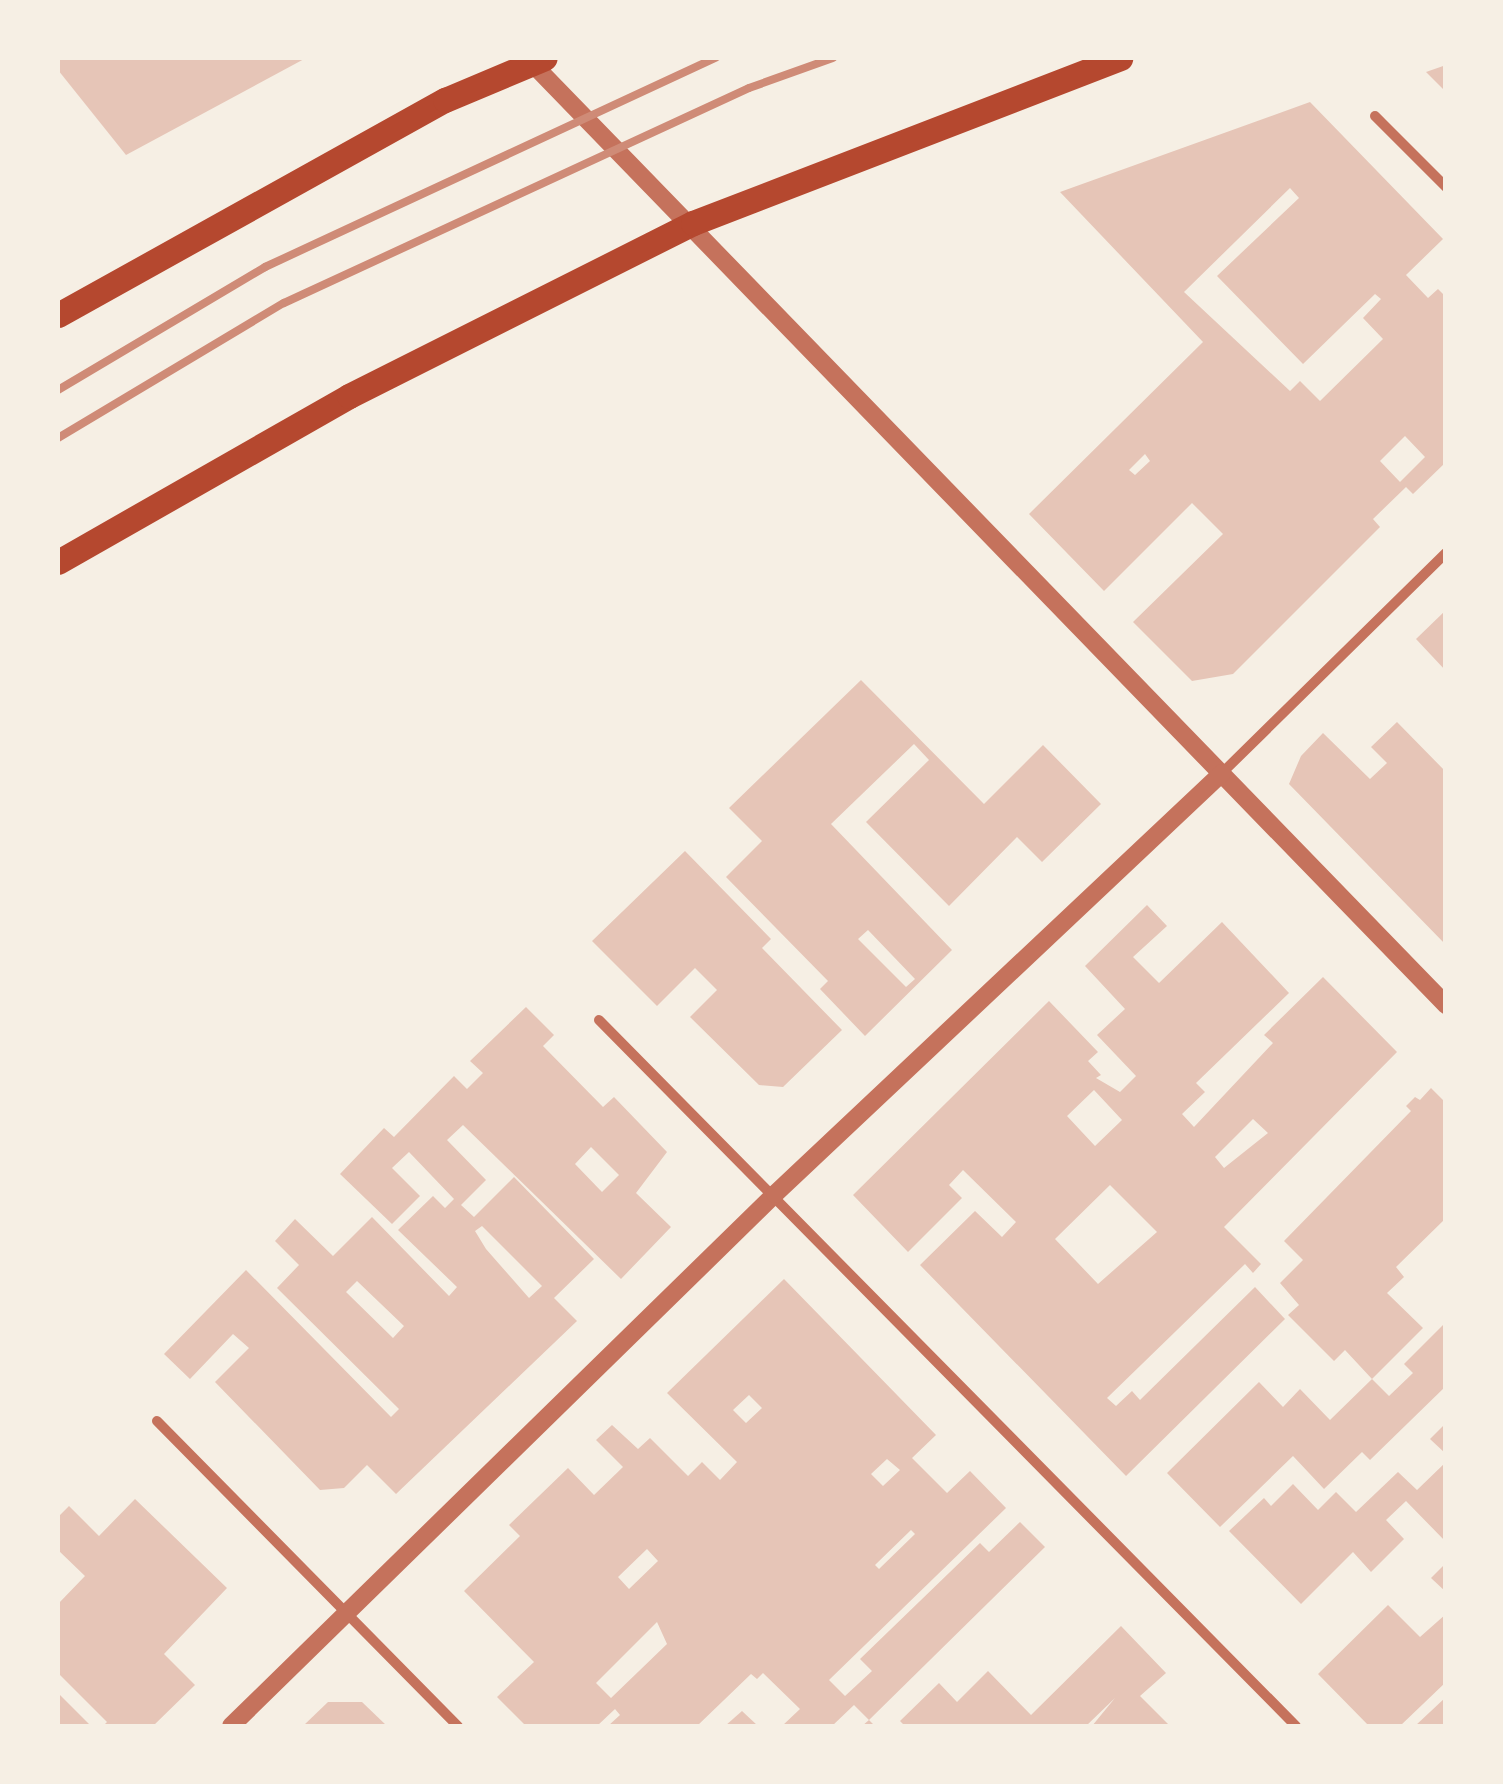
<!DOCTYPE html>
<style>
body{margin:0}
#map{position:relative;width:1503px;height:1784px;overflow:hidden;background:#f6efe4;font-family:Helvetica,sans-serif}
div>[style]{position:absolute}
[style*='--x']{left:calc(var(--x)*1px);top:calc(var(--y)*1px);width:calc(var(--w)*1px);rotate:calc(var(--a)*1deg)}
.building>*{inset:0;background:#e6c5b7}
.minor>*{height:10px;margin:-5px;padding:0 5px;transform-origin:5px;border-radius:5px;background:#c5725c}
.tertiary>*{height:18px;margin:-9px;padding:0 9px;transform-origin:9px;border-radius:9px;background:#c5725c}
.primary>*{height:25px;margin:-12.5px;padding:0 12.5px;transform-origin:12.5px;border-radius:12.5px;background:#b5482f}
.rail>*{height:8px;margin:-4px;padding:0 4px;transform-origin:4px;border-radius:4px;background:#cf8b77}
span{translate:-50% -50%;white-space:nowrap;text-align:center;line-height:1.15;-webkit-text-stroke:10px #f6efe4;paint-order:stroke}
.frame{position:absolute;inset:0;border:60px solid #f6efe4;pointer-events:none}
</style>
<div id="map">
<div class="building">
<div style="clip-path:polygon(58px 58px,306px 58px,126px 155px,58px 70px)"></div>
<div style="clip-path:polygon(1446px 65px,1446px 92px,1426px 72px)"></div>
<div style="clip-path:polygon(evenodd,1310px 102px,1443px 239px,1406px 275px,1428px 298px,1438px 289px,1446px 297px,1446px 462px,1413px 494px,1406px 487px,1373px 519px,1380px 527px,1233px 674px,1192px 681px,1133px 622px,1223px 534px,1192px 503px,1104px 591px,1029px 514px,1203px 342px,1060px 192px,1310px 102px,1290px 188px,1299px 198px,1217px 276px,1303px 364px,1375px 294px,1381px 299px,1363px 318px,1383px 339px,1320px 401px,1300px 381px,1290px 391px,1184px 292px,1290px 188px,1310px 102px,1405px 436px,1425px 457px,1400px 482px,1380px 461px,1405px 436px,1310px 102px,1145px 454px,1150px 461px,1135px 475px,1129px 470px,1145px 454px)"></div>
<div style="clip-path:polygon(1446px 610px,1446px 671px,1416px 639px)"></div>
<div style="clip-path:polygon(evenodd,861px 680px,984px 804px,1043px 745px,1101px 804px,1042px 862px,1017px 837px,949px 906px,866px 822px,929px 760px,914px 744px,831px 824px,952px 950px,865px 1036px,820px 989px,828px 981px,726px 877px,762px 841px,729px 808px,861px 680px,868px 930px,915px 979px,906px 987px,858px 939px,868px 930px)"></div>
<div style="clip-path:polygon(1397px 722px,1446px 772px,1446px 945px,1289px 784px,1301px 756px,1323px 733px,1370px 779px,1387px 763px,1371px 747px)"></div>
<div style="clip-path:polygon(685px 851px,771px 939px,762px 948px,842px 1030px,783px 1087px,759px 1085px,690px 1017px,717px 990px,695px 968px,657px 1006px,592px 941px)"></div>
<div style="clip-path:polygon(evenodd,1147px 905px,1167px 926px,1133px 957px,1159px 983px,1222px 922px,1289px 993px,1196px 1083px,1205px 1092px,1182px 1114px,1194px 1127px,1273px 1043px,1264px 1035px,1323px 977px,1397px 1052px,1224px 1227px,1261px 1264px,1253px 1273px,1245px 1264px,1107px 1398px,1116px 1406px,1132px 1391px,1140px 1400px,1255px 1287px,1285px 1319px,1126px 1476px,920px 1265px,975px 1211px,1002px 1237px,1016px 1222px,963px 1170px,949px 1185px,962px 1198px,908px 1252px,853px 1195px,1049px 1001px,1098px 1052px,1088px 1061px,1101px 1075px,1096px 1078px,1120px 1092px,1136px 1076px,1097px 1035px,1125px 1009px,1085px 966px,1147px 905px,1094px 1090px,1122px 1120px,1095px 1146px,1067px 1116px,1094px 1090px,1147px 905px,1253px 1119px,1268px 1133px,1224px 1168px,1215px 1157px,1253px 1119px,1147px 905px,1110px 1185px,1157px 1232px,1098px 1284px,1055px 1239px,1110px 1185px)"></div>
<div style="clip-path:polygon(evenodd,526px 1007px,554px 1035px,543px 1046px,603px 1107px,614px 1097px,667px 1152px,636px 1193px,671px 1227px,621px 1279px,463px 1125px,447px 1140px,486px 1180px,461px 1205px,474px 1217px,514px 1177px,594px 1259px,554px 1298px,577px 1321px,396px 1494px,367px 1465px,344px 1488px,320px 1490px,215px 1382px,249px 1348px,233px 1334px,190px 1379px,164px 1354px,246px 1270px,391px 1417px,399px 1409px,277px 1288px,299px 1265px,275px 1241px,295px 1219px,333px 1256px,372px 1217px,449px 1296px,457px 1287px,398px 1230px,433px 1196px,445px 1208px,454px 1199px,409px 1152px,392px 1168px,420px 1196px,392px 1224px,340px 1174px,384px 1128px,394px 1137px,454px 1076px,467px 1089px,483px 1073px,470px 1061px,526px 1007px,591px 1147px,619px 1175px,602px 1192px,575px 1164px,591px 1147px,526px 1007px,482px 1226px,542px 1286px,529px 1298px,486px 1249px,475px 1231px,482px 1226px,526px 1007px,357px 1281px,404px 1326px,393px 1338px,346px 1292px,357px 1281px)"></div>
<div style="clip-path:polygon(1431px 1088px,1446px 1103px,1446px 1218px,1396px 1267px,1404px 1277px,1387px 1293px,1423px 1328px,1372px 1379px,1345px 1350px,1334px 1361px,1288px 1315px,1299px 1305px,1280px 1283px,1303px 1260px,1284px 1241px,1411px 1111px,1406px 1106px,1415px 1097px,1420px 1100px)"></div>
<div style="clip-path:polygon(evenodd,784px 1279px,936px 1435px,912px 1458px,947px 1493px,970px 1471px,1006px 1508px,829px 1680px,845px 1696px,872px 1671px,860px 1659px,980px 1543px,989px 1552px,1020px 1522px,1045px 1547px,869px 1720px,875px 1726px,862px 1726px,869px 1720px,854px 1705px,832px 1726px,782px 1726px,800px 1709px,763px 1673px,757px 1679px,751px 1674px,697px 1726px,608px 1726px,620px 1715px,615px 1709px,597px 1726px,526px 1726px,497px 1697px,534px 1662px,464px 1591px,520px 1536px,509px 1525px,568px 1468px,594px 1495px,623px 1467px,596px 1440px,612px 1425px,638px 1449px,650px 1438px,688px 1476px,702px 1462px,720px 1480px,737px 1462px,667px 1393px,784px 1279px,749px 1395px,762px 1408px,746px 1423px,733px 1410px,749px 1395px,784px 1279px,887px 1459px,900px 1470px,883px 1486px,871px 1474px,887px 1459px,784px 1279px,911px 1530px,915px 1534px,879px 1569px,875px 1565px,911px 1530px,784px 1279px,647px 1549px,658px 1561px,629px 1589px,618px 1577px,647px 1549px,784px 1279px,657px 1622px,667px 1644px,611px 1698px,596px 1683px,657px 1622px)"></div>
<div style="clip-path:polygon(1446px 1322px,1446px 1386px,1370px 1460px,1362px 1452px,1324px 1489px,1293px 1456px,1220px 1527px,1167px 1473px,1259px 1382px,1283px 1407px,1300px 1389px,1330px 1420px,1372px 1379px,1389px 1396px,1413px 1373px,1404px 1364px)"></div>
<div style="clip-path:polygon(1446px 1423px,1446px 1454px,1430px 1439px)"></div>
<div style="clip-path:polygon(1446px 1462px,1446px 1542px,1406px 1501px,1386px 1520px,1404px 1539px,1371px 1572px,1353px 1552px,1301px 1604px,1229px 1531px,1264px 1498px,1271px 1506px,1293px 1484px,1318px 1510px,1336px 1492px,1356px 1512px,1398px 1472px,1417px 1490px)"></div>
<div style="clip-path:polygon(135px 1499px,227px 1588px,164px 1654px,195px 1685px,153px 1726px,103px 1726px,107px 1722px,58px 1673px,58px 1604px,85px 1576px,58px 1550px,58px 1517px,69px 1506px,99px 1536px)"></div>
<div style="clip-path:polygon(1446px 1563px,1446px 1592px,1431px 1578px)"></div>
<div style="clip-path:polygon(1388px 1605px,1420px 1637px,1446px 1614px,1446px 1682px,1400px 1726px,1369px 1726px,1318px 1674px)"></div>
<div style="clip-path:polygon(1121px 1626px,1166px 1673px,1140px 1696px,1170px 1726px,1092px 1726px,1115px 1698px,1086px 1726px,905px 1726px,900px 1721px,939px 1683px,957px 1702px,988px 1671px,1031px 1715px)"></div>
<div style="clip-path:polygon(58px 1693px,89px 1724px,86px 1726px,58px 1726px)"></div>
<div style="clip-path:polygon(1446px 1697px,1446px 1726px,1415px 1726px)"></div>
<div style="clip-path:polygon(328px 1702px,362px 1702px,387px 1726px,303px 1726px)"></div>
<div style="clip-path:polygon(742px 1711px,758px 1726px,725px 1726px)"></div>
</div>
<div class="minor">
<div style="--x:1375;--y:116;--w:100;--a:45"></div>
<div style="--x:1222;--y:773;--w:314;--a:-44.5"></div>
<div style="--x:599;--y:1020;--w:992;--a:45.37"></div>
<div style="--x:157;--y:1421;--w:429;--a:45.4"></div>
</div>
<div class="tertiary">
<div style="--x:527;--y:58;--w:1320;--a:45.86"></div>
<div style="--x:231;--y:1726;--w:761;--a:-44.36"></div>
<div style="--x:775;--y:1194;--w:614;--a:-43.28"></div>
</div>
<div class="primary">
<div style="--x:58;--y:315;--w:443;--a:-29.1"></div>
<div style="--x:445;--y:100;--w:108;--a:-22.8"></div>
<div style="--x:58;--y:562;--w:335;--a:-29.7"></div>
<div style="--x:349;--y:396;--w:385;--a:-26.7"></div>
<div style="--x:693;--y:223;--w:458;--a:-21.1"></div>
</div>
<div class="rail">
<div style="--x:58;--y:390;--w:241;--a:-30.7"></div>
<div style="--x:265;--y:267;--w:497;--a:-24.9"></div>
<div style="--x:58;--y:438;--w:263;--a:-30.9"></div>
<div style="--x:284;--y:303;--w:512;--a:-24.81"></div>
<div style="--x:749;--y:88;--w:89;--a:-19.7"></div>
</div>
<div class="frame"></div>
</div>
